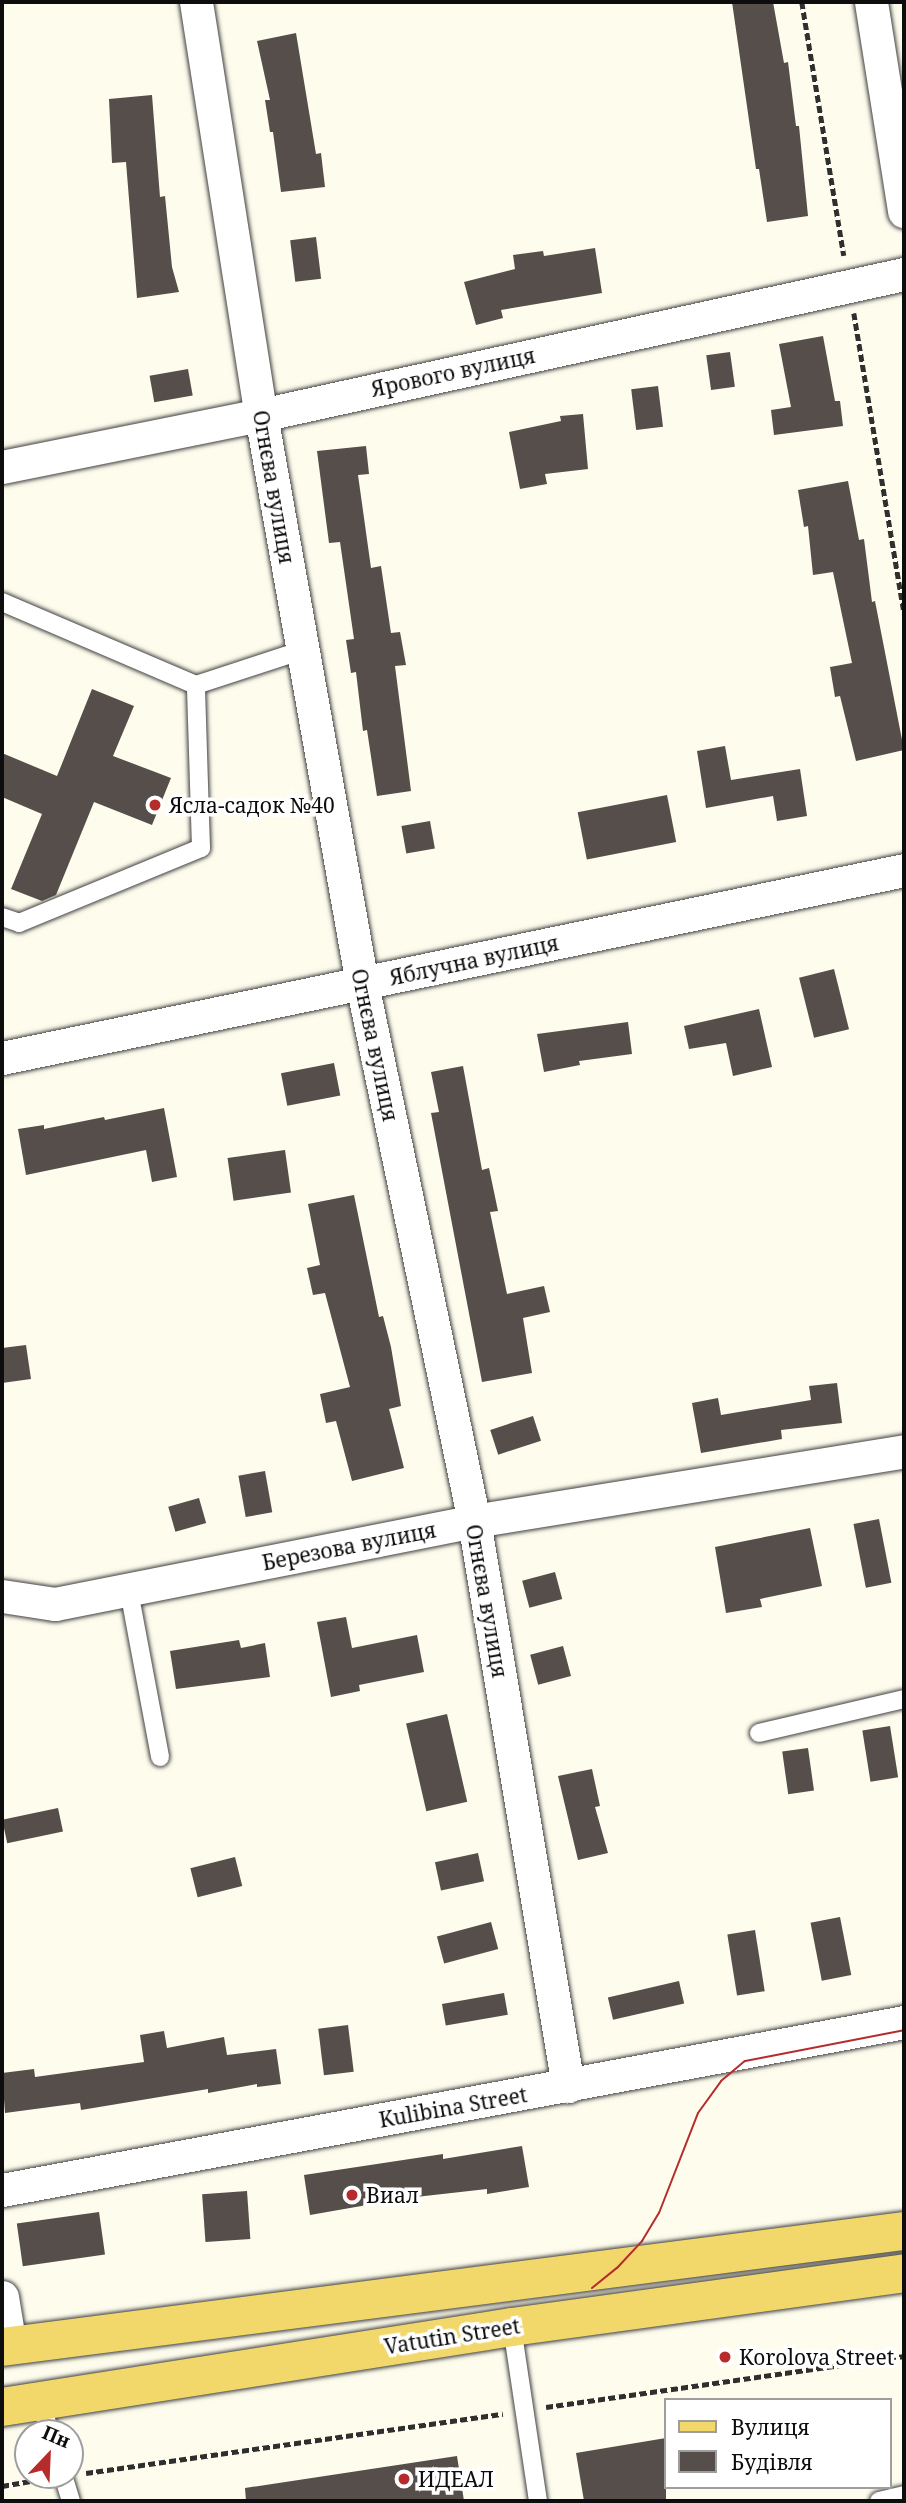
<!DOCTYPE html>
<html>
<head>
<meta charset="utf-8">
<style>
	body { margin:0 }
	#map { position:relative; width:906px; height:2503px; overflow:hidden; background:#fefced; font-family:"Noto Serif",serif }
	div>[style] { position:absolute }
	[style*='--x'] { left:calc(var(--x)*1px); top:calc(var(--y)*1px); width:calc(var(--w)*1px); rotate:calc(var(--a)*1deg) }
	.building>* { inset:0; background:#554e4a; transform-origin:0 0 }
	.path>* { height:4.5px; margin-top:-2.25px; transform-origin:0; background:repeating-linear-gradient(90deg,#2f2f2f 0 7px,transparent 0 10.5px) }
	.roads { filter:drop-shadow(0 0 2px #404040) drop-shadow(0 0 2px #404040) }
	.service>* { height:18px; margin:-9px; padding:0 9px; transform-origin:9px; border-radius:9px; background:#fff }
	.minor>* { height:33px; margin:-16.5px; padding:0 16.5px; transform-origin:16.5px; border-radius:16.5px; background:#fff }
	.primary>* { height:38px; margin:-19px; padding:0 19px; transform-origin:19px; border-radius:19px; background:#f2d76a }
	.tram>* { height:2px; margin:-1px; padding:0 1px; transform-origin:1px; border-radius:1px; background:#b62c2c }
	.dots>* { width:19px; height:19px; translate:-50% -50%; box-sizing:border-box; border:4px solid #fff; border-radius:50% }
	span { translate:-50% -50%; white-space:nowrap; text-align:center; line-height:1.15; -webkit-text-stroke:7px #fff; paint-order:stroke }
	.street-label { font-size:21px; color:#0d0d0d }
	.poi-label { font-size:21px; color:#0d0d0d }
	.left { translate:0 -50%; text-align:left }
	.frame { position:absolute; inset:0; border:4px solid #0d0d0d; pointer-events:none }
	.legend { position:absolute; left:664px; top:2398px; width:228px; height:91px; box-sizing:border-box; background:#fff; border:2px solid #9e9e9e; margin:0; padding:9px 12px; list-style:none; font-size:21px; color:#0d0d0d }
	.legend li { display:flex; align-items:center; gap:14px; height:35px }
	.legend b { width:35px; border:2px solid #9e9e9e }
	.north { position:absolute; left:14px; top:2419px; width:70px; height:70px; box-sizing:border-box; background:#fff; border:2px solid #9e9e9e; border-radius:50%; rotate:23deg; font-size:19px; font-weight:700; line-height:28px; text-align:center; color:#0d0d0d }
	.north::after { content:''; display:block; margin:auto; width:24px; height:32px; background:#b62c2c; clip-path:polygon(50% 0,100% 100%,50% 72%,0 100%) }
</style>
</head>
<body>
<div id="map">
	<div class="building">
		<i style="clip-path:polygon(732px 2px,773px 2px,784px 63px,788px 62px,796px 126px,799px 126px,808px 216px,767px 222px,759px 169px,756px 169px)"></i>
		<i style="clip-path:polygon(296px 33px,316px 154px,321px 153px,325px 187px,281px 192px,273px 132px,270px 132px,265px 100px,270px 100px,257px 41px)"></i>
		<i style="clip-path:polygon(152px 95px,160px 197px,165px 196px,172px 267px,179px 292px,137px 298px,126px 162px,112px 163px,109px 99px)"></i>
		<i style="left:316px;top:237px;width:42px;height:26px;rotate:83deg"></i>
		<i style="clip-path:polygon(595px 248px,602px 293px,501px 310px,503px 318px,476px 325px,464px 282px,515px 269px,513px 255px,543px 251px,544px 256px)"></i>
		<i style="clip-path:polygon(823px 336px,835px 401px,840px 401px,843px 426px,774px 435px,771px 410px,791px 407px,779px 344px)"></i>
		<i style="left:730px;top:352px;width:35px;height:24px;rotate:82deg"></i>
		<i style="left:188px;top:369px;width:27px;height:39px;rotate:80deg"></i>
		<i style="left:658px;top:386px;width:41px;height:27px;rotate:83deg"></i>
		<i style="clip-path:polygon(583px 414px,588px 469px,545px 474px,547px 484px,520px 489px,509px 432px,561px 421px,560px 416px)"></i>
		<i style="clip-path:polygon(366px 446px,369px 474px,358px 475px,371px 568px,381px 566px,391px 633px,400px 632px,406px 665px,395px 666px,411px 791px,377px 796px,367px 730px,363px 731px,356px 672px,351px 673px,346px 640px,354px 639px,340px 542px,329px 543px,317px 451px)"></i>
		<i style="clip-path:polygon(848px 481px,859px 540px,864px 539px,872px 602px,875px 601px,904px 750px,856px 761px,840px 696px,835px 697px,830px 667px,852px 663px,833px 572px,813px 575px,808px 526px,804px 527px,798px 490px)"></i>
		<i style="clip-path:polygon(92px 689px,134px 706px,113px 756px,171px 778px,152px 825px,94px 802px,56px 895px,42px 901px,11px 889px,42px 814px,2px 797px,2px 753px,57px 776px)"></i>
		<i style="clip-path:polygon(725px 746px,731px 780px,800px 769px,807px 816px,777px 821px,773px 796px,706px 808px,697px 751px)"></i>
		<i style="left:667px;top:795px;width:48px;height:91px;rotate:79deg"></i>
		<i style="left:430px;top:821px;width:28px;height:29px;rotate:80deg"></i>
		<i style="left:834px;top:969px;width:62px;height:36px;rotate:76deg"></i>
		<i style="clip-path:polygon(759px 1009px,772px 1067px,733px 1076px,726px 1043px,689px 1049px,684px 1026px)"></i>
		<i style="clip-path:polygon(628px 1022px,632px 1054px,579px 1061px,580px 1065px,544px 1072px,537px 1034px)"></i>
		<i style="left:334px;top:1063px;width:33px;height:54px;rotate:79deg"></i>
		<i style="clip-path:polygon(463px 1066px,482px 1170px,489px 1168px,498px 1211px,490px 1212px,507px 1294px,544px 1286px,550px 1312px,523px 1318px,532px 1373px,482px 1382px,431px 1113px,439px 1112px,431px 1072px)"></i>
		<i style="clip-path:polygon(164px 1108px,177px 1177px,152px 1182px,146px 1150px,26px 1175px,18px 1129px,44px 1125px,44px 1129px,104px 1117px,105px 1120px)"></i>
		<i style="left:285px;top:1150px;width:43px;height:58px;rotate:82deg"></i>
		<i style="clip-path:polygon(354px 1195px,379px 1317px,383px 1316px,391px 1347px,401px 1406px,389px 1409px,404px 1468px,352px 1481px,336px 1421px,326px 1423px,320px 1394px,350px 1387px,325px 1293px,313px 1295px,307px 1268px,320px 1265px,308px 1204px)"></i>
		<i style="clip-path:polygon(26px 1345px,31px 1379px,2px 1383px,2px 1348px)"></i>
		<i style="clip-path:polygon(837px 1383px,842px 1423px,781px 1430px,782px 1439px,701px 1453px,692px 1403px,718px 1398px,721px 1415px,811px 1400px,809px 1386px)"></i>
		<i style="left:533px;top:1416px;width:26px;height:45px;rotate:72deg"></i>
		<i style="left:265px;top:1471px;width:42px;height:27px;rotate:80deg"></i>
		<i style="left:199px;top:1498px;width:26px;height:32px;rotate:74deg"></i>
		<i style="left:879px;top:1519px;width:65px;height:26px;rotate:79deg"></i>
		<i style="clip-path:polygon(810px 1528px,822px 1586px,760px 1599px,762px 1607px,726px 1613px,715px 1547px)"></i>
		<i style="left:555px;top:1572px;width:28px;height:34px;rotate:75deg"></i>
		<i style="clip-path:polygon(346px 1617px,352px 1648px,417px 1635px,424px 1672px,359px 1685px,360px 1691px,331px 1697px,317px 1622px)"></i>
		<i style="clip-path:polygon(239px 1640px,241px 1648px,265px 1643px,270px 1677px,176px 1689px,170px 1651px)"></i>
		<i style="left:563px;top:1646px;width:31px;height:34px;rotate:75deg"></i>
		<i style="left:447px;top:1714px;width:90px;height:42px;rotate:77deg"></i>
		<i style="left:890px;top:1726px;width:52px;height:28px;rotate:81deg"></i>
		<i style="left:808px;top:1748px;width:43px;height:26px;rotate:82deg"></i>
		<i style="clip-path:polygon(592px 1769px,600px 1806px,595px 1807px,608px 1853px,578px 1860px,558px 1776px)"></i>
		<i style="left:58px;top:1808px;width:24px;height:57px;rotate:78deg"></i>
		<i style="left:478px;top:1853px;width:29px;height:44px;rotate:78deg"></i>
		<i style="left:235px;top:1857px;width:30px;height:46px;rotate:76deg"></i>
		<i style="left:840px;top:1917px;width:59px;height:30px;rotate:79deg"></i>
		<i style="left:491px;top:1922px;width:28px;height:56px;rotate:75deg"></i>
		<i style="left:755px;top:1930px;width:62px;height:28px;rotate:81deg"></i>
		<i style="left:679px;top:1981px;width:23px;height:73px;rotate:77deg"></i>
		<i style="left:504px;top:1993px;width:22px;height:63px;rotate:80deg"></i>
		<i style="left:348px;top:2025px;width:47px;height:30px;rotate:83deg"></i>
		<i style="clip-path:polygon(164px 2031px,167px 2048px,224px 2037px,227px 2055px,276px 2049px,281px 2084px,257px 2087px,257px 2084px,208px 2093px,208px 2089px,81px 2110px,80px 2103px,5px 2113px,2px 2073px,34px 2069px,35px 2077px,144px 2062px,140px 2035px)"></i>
		<i style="clip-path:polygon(522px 2146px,529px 2187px,487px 2194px,487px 2189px,407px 2198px,310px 2215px,304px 2175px,443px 2154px,443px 2159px)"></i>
		<i style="left:247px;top:2191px;width:48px;height:45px;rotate:86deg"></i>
		<i style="left:99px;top:2212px;width:43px;height:83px;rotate:82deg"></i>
		<i style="clip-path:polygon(666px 2438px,666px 2501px,584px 2501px,576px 2453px)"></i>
		<i style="clip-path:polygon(457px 2456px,464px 2501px,246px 2501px,245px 2488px)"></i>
	</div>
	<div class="path">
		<i style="--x:802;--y:2;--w:257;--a:80.6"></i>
		<i style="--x:854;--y:313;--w:303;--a:80.5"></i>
		<i style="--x:546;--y:2407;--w:362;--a:-8.1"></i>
		<i style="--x:86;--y:2473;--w:421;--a:-8.1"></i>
		<i style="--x:2;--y:2486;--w:41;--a:-9.9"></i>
	</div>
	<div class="roads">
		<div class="service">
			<i style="--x:2;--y:602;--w:211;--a:23.2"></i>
			<i style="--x:196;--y:685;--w:113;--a:-18.1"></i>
			<i style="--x:2;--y:917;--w:18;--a:19"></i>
			<i style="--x:19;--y:923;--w:197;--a:-22.4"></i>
			<i style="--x:201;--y:848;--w:163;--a:-91.8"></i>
			<i style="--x:129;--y:1591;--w:169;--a:79.4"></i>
			<i style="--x:759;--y:1733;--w:149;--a:-13.2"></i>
			<i style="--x:512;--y:2327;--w:176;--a:81.5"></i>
			<i style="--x:41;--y:2402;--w:32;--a:74"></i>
			<i style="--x:63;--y:2475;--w:27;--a:73"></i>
			<i style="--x:879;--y:2501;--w:26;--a:-13"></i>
		</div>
		<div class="minor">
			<i style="--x:196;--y:2;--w:418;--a:81.1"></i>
			<i style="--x:261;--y:415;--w:578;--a:79.93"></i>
			<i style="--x:362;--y:984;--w:549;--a:78.22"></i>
			<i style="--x:474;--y:1521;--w:573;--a:80.55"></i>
			<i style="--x:871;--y:2;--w:212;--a:81"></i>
			<i style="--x:2;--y:467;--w:264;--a:-11.4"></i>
			<i style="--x:261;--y:415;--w:658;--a:-12.37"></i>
			<i style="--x:2;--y:1058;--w:921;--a:-11.77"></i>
			<i style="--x:2;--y:1596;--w:54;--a:8.6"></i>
			<i style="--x:55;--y:1604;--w:427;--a:-11.2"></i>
			<i style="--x:474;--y:1521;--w:436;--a:-9.2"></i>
			<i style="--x:2;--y:2190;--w:918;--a:-10.55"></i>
			<i style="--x:2;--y:2297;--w:50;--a:80.7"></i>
		</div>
		<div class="primary">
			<i style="--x:2;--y:2347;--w:909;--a:-7.33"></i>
			<i style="--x:2;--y:2407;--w:516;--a:-8.91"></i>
			<i style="--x:512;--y:2327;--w:396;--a:-7.8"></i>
		</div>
	</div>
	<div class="tram">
		<i style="--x:592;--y:2288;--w:32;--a:-39"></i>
		<i style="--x:617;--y:2268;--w:37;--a:-47"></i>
		<i style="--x:642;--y:2241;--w:33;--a:-59"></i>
		<i style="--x:659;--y:2213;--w:107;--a:-68.7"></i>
		<i style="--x:698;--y:2113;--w:39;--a:-54"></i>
		<i style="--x:721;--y:2081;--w:31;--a:-40"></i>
		<i style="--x:745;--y:2061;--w:162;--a:-11"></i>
	</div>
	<div class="dots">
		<i style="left:155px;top:805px;background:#b62c2c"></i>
		<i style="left:352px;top:2195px;background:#b62c2c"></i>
		<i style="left:725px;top:2357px;background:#b62c2c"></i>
		<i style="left:404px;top:2479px;background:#b62c2c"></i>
	</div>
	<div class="street-label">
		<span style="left:453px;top:372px;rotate:-12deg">Ярового вулиця</span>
		<span style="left:274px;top:487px;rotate:80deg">Огнєва вулиця</span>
		<span style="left:474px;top:960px;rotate:-12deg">Яблучна вулиця</span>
		<span style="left:375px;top:1045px;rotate:78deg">Огнєва вулиця</span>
		<span style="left:349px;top:1546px;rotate:-11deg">Березова вулиця</span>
		<span style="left:487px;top:1601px;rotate:80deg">Огнєва вулиця</span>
		<span style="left:453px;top:2107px;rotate:-10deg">Kulibina Street</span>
		<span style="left:452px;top:2336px;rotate:-9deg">Vatutin Street</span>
	</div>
	<div class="poi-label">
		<span class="left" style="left:169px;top:805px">Ясла-садок №40</span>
		<span class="left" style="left:366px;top:2195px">Виал</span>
		<span class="left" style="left:739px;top:2357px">Korolova Street</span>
		<span class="left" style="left:418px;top:2479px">ИДЕАЛ</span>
	</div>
	<div class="frame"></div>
	<ul class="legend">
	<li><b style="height:9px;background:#f2d76a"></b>Вулиця</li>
	<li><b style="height:19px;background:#554e4a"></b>Будівля</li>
	</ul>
	<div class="north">Пн</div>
</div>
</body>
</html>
